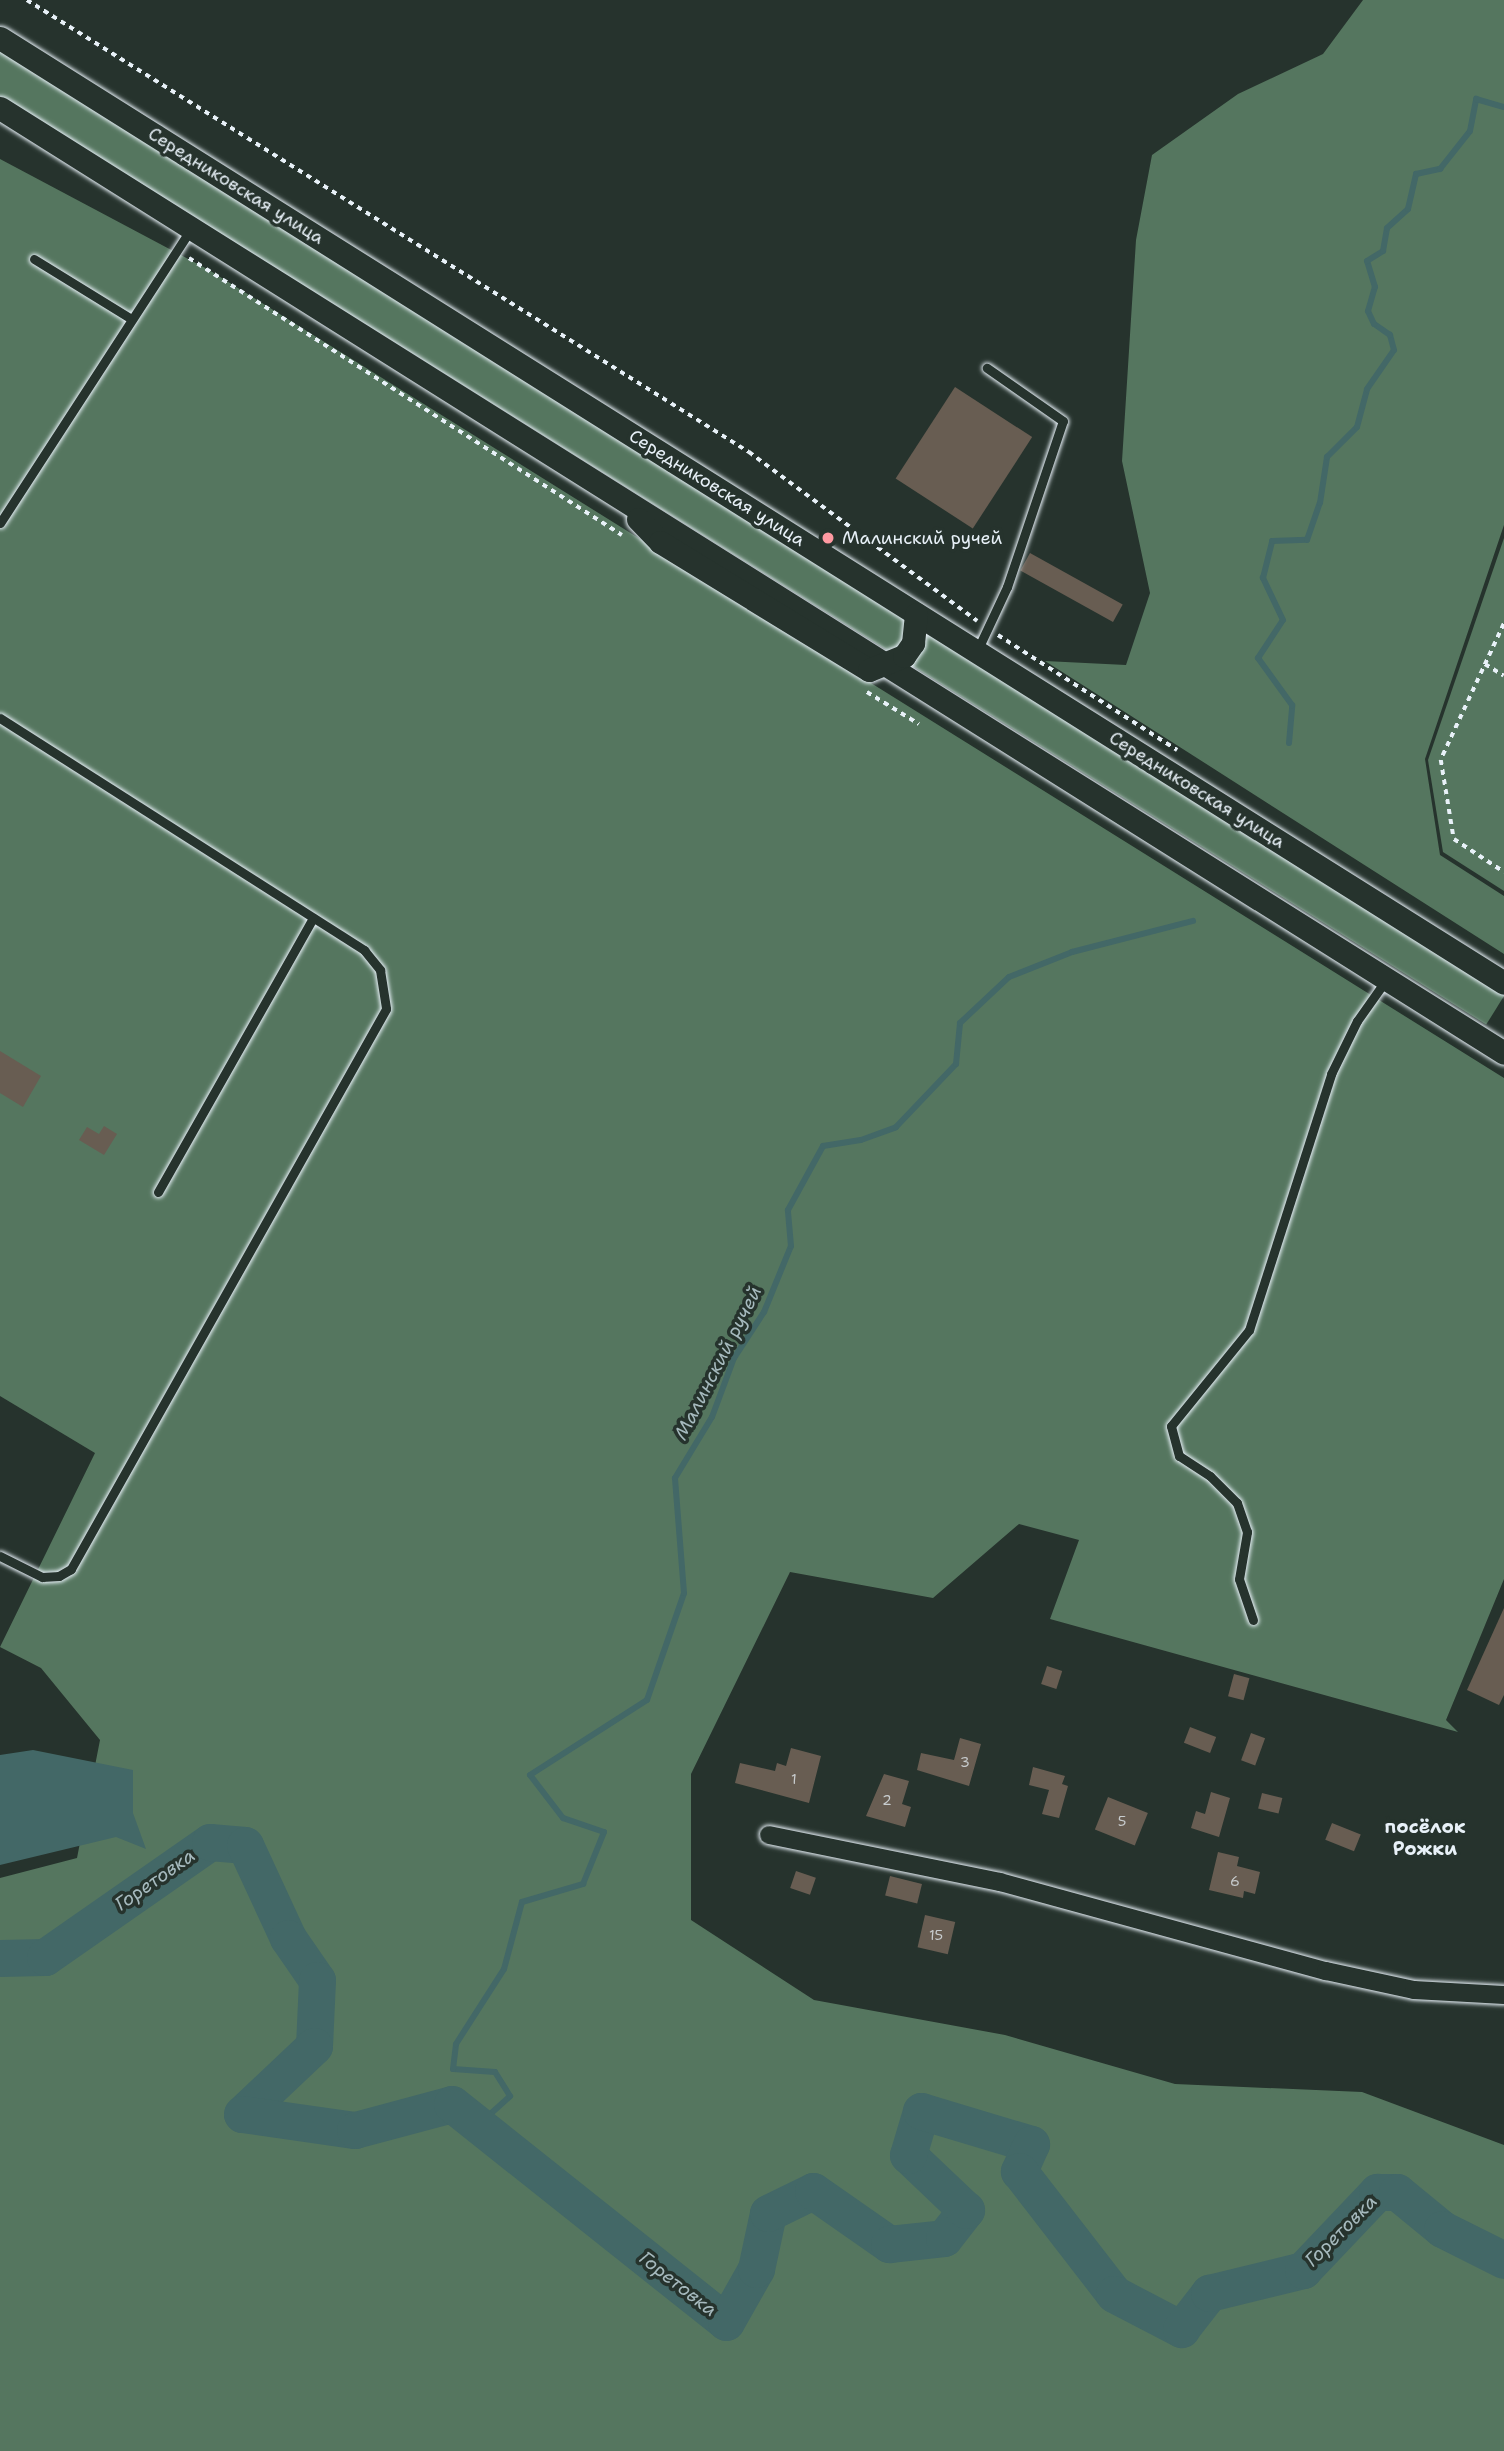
<!DOCTYPE html>
<html>
<head>
<meta charset="utf-8">
<style>
	body { margin:0 }
	#map { position:relative; width:1504px; height:2451px; overflow:hidden; background:#26332d; font-family:"Shantell Sans",sans-serif }
	div>[style] { position:absolute }
	[style*='--x'] { left:calc(var(--x)*1px); top:calc(var(--y)*1px); width:calc(var(--w)*1px); rotate:calc(var(--a)*1deg) }
	.green>* { inset:0; background:#55765f; transform-origin:0 0 }
	.water>* { inset:0; background:#436867 }
	.stream>* { height:6px; margin:-3px; padding:0 3px; transform-origin:3px; border-radius:3px; background:#436867 }
	.river>* { height:37px; margin:-18.5px; padding:0 18.5px; transform-origin:18.5px; border-radius:18.5px; background:#436867 }
	.building>* { inset:0; background:#685d52; transform-origin:0 0 }
	.path>* { height:3.5px; margin-top:-1.75px; transform-origin:0; background:repeating-linear-gradient(90deg,#e8f1f8 0 5px,transparent 0 10px) }
	.roads { filter:drop-shadow(0 0 2px #e8f1f8) drop-shadow(0 0 2px #e8f1f8) }
	.service>* { height:9px; margin:-4.5px; padding:0 4.5px; transform-origin:4.5px; border-radius:4.5px; background:#26332d }
	.minor>* { height:18px; margin:-9px; padding:0 9px; transform-origin:9px; border-radius:9px; background:#26332d }
	.tertiary>* { height:23px; margin:-11.5px; padding:0 11.5px; transform-origin:11.5px; border-radius:11.5px; background:#26332d }
	.dots>* { width:19px; height:19px; translate:-50% -50%; box-sizing:border-box; border:4px solid #26332d; border-radius:50% }
	span { translate:-50% -50%; white-space:nowrap; text-align:center; line-height:1.15; -webkit-text-stroke:7px #26332d; paint-order:stroke }
	.number-label { font-size:14px; color:#c8ccce }
	.number-label span { -webkit-text-stroke-width:0 }
	.street-label { font-size:18px; color:#e8f1f8 }
	.poi-label { font-size:18px; color:#e8f1f8 }
	.left { translate:0 -50%; text-align:left }
	.water-label { font-size:19px; color:#a6babe; font-style:italic }
	.neighbourhood-label { font-size:19px; color:#e8f1f8; font-weight:700 }
</style>
</head>
<body>
<div id="map">
	<div class="green">
		<i style="clip-path:polygon(1363px 0,1504px 0,1504px 525px,1425px 759px,1440px 855px,1504px 896px,1504px 954px,1045px 661px,1126px 665px,1150px 593px,1122px 461px,1136px 240px,1152px 155px,1238px 94px,1323px 54px)"></i>
		<i style="left:0;top:44px;width:1780px;height:44px;rotate:32deg"></i>
		<i style="clip-path:polygon(0 159px,209px 270px,1504px 1078px,1504px 1579px,1446px 1720px,1458px 1732px,1050px 1619px,1079px 1540px,1019px 1524px,933px 1598px,790px 1572px,691px 1774px,691px 1920px,814px 2000px,1005px 2035px,1175px 2084px,1362px 2092px,1504px 2145px,1504px 2451px,0 2451px,0 1878px,77px 1858px,100px 1740px,41px 1668px,0 1647px,95px 1453px,0 1396px)"></i>
		<i style="clip-path:polygon(1504px 538px,1504px 891px,1443px 852px,1428px 760px)"></i>
	</div>
	<div class="water">
		<i style="clip-path:polygon(33px 1750px,133px 1770px,133px 1813px,146px 1849px,116px 1837px,0 1865px,0 1755px)"></i>
	</div>
	<div class="stream">
		<i style="--x:1289;--y:743;--w:38;--a:-85"></i>
		<i style="--x:1292;--y:705;--w:58;--a:-125.9"></i>
		<i style="--x:1258;--y:658;--w:45;--a:-56.7"></i>
		<i style="--x:1283;--y:620;--w:47;--a:-115.5"></i>
		<i style="--x:1263;--y:578;--w:38;--a:-76"></i>
		<i style="--x:1272;--y:541;--w:35;--a:-2"></i>
		<i style="--x:1307;--y:540;--w:39;--a:-71"></i>
		<i style="--x:1320;--y:503;--w:47;--a:-81.3"></i>
		<i style="--x:1327;--y:457;--w:42;--a:-45"></i>
		<i style="--x:1357;--y:427;--w:39;--a:-75"></i>
		<i style="--x:1367;--y:389;--w:47;--a:-55.3"></i>
		<i style="--x:1394;--y:350;--w:16;--a:-105"></i>
		<i style="--x:1390;--y:335;--w:19;--a:-145"></i>
		<i style="--x:1374;--y:324;--w:14;--a:-115"></i>
		<i style="--x:1368;--y:311;--w:25;--a:-74"></i>
		<i style="--x:1375;--y:287;--w:27;--a:-107"></i>
		<i style="--x:1367;--y:261;--w:19;--a:-32"></i>
		<i style="--x:1383;--y:251;--w:23;--a:-80"></i>
		<i style="--x:1387;--y:228;--w:28;--a:-42"></i>
		<i style="--x:1408;--y:209;--w:36;--a:-77"></i>
		<i style="--x:1416;--y:174;--w:25;--a:-12"></i>
		<i style="--x:1440;--y:169;--w:48;--a:-51.7"></i>
		<i style="--x:1470;--y:131;--w:33;--a:-79"></i>
		<i style="--x:1476;--y:99;--w:29;--a:16"></i>
		<i style="--x:482;--y:2128;--w:12;--a:-66"></i>
		<i style="--x:487;--y:2117;--w:31;--a:-42"></i>
		<i style="--x:510;--y:2096;--w:28;--a:-122"></i>
		<i style="--x:495;--y:2072;--w:42;--a:-175.9"></i>
		<i style="--x:453;--y:2069;--w:25;--a:-83"></i>
		<i style="--x:456;--y:2044;--w:89;--a:-57.4"></i>
		<i style="--x:504;--y:1969;--w:69;--a:-75"></i>
		<i style="--x:522;--y:1902;--w:64;--a:-16.4"></i>
		<i style="--x:583;--y:1884;--w:56;--a:-68"></i>
		<i style="--x:604;--y:1832;--w:43;--a:-161.1"></i>
		<i style="--x:563;--y:1818;--w:54;--a:-127.5"></i>
		<i style="--x:530;--y:1775;--w:139;--a:-32.7"></i>
		<i style="--x:647;--y:1700;--w:113;--a:-70.9"></i>
		<i style="--x:684;--y:1593;--w:115;--a:-94.5"></i>
		<i style="--x:675;--y:1478;--w:71;--a:-58.8"></i>
		<i style="--x:712;--y:1417;--w:63;--a:-69.6"></i>
		<i style="--x:734;--y:1358;--w:55;--a:-56.9"></i>
		<i style="--x:764;--y:1312;--w:71;--a:-67.8"></i>
		<i style="--x:791;--y:1246;--w:36;--a:-95"></i>
		<i style="--x:788;--y:1210;--w:73;--a:-61.3"></i>
		<i style="--x:823;--y:1146;--w:38;--a:-9"></i>
		<i style="--x:861;--y:1140;--w:37;--a:-20"></i>
		<i style="--x:896;--y:1127;--w:87;--a:-46.4"></i>
		<i style="--x:956;--y:1064;--w:41;--a:-84.4"></i>
		<i style="--x:960;--y:1023;--w:67;--a:-43.2"></i>
		<i style="--x:1009;--y:977;--w:68;--a:-21.6"></i>
		<i style="--x:1072;--y:952;--w:125;--a:-14.4"></i>
	</div>
	<div class="river">
		<i style="--x:0;--y:1958;--w:45;--a:-1.3"></i>
		<i style="--x:45;--y:1957;--w:201;--a:-34.9"></i>
		<i style="--x:210;--y:1842;--w:35;--a:5"></i>
		<i style="--x:245;--y:1845;--w:102;--a:65.2"></i>
		<i style="--x:288;--y:1938;--w:51;--a:55.4"></i>
		<i style="--x:317;--y:1980;--w:66;--a:92.6"></i>
		<i style="--x:314;--y:2046;--w:99;--a:136.6"></i>
		<i style="--x:242;--y:2114;--w:114;--a:8.1"></i>
		<i style="--x:355;--y:2130;--w:100;--a:-15"></i>
		<i style="--x:452;--y:2104;--w:350;--a:38.5"></i>
		<i style="--x:726;--y:2322;--w:61;--a:-60.5"></i>
		<i style="--x:756;--y:2269;--w:57;--a:-77.9"></i>
		<i style="--x:768;--y:2213;--w:50;--a:-26.1"></i>
		<i style="--x:813;--y:2191;--w:93;--a:34.9"></i>
		<i style="--x:889;--y:2244;--w:55;--a:-6.2"></i>
		<i style="--x:944;--y:2238;--w:36;--a:-52"></i>
		<i style="--x:966;--y:2210;--w:80;--a:-136.5"></i>
		<i style="--x:908;--y:2155;--w:46;--a:-73.5"></i>
		<i style="--x:921;--y:2111;--w:115;--a:16.7"></i>
		<i style="--x:1031;--y:2144;--w:30;--a:114"></i>
		<i style="--x:1019;--y:2171;--w:155;--a:52.3"></i>
		<i style="--x:1114;--y:2294;--w:76;--a:27.6"></i>
		<i style="--x:1181;--y:2329;--w:46;--a:-52.1"></i>
		<i style="--x:1209;--y:2293;--w:97;--a:-13.7"></i>
		<i style="--x:1303;--y:2270;--w:108;--a:-46.5"></i>
		<i style="--x:1377;--y:2192;--w:20;--a:0"></i>
		<i style="--x:1397;--y:2192;--w:58;--a:39.4"></i>
		<i style="--x:1442;--y:2229;--w:69;--a:26.6"></i>
	</div>
	<div class="building">
		<i style="left:955px;top:387px;width:92px;height:109px;rotate:33deg"></i>
		<i style="left:1030px;top:553px;width:106px;height:20px;rotate:29deg"></i>
		<i style="clip-path:polygon(0 1051px,41px 1076px,23px 1107px,0 1093px)"></i>
		<i style="clip-path:polygon(104px 1126px,117px 1134px,104px 1155px,79px 1140px,87px 1127px,99px 1134px)"></i>
		<i style="clip-path:polygon(1504px 1608px,1504px 1695px,1499px 1705px,1467px 1690px)"></i>
		<i style="left:1047px;top:1666px;width:16px;height:19px;rotate:18deg"></i>
		<i style="left:1234px;top:1674px;width:16px;height:23px;rotate:15deg"></i>
		<i style="left:1190px;top:1727px;width:28px;height:17px;rotate:21deg"></i>
		<i style="left:1251px;top:1733px;width:15px;height:29px;rotate:20deg"></i>
		<i style="clip-path:polygon(960px 1738px,981px 1744px,969px 1786px,917px 1770px,921px 1753px,954px 1760px)"></i>
		<i style="clip-path:polygon(791px 1748px,821px 1756px,809px 1803px,735px 1783px,740px 1763px,775px 1771px,777px 1763px,786px 1766px)"></i>
		<i style="clip-path:polygon(1033px 1767px,1065px 1776px,1062px 1784px,1068px 1786px,1059px 1818px,1042px 1814px,1049px 1790px,1029px 1785px)"></i>
		<i style="clip-path:polygon(884px 1774px,909px 1781px,902px 1804px,911px 1807px,905px 1827px,866px 1816px)"></i>
		<i style="clip-path:polygon(1211px 1792px,1230px 1798px,1219px 1837px,1191px 1828px,1196px 1811px,1205px 1814px)"></i>
		<i style="left:1262px;top:1793px;width:21px;height:16px;rotate:14deg"></i>
		<i style="left:1108px;top:1797px;width:43px;height:35px;rotate:22deg"></i>
		<i style="left:1332px;top:1823px;width:31px;height:18px;rotate:22deg"></i>
		<i style="clip-path:polygon(1218px 1852px,1239px 1857px,1237px 1866px,1260px 1872px,1255px 1894px,1244px 1891px,1243px 1898px,1209px 1890px)"></i>
		<i style="left:796px;top:1871px;width:21px;height:18px;rotate:19deg"></i>
		<i style="left:890px;top:1876px;width:33px;height:20px;rotate:14deg"></i>
		<i style="left:925px;top:1915px;width:31px;height:33px;rotate:13deg"></i>
	</div>
	<div class="path">
		<i style="--x:27;--y:0;--w:852;--a:32.05"></i>
		<i style="--x:749;--y:452;--w:284;--a:36.5"></i>
		<i style="--x:189;--y:258;--w:514;--a:32.61"></i>
		<i style="--x:1504;--y:624;--w:150;--a:114.9"></i>
		<i style="--x:1441;--y:760;--w:80;--a:80.7"></i>
		<i style="--x:1454;--y:839;--w:60;--a:33.4"></i>
		<i style="--x:998;--y:635;--w:213;--a:32.7"></i>
		<i style="--x:1485;--y:664;--w:22;--a:32"></i>
		<i style="--x:867;--y:692;--w:61;--a:31.6"></i>
	</div>
	<div class="roads">
		<div class="service">
			<i style="--x:34;--y:259;--w:113;--a:31.6"></i>
			<i style="--x:0;--y:523;--w:349;--a:-57"></i>
			<i style="--x:977;--y:651;--w:71;--a:-64.9"></i>
			<i style="--x:1007;--y:587;--w:175;--a:-71.4"></i>
			<i style="--x:1063;--y:421;--w:93;--a:-145.1"></i>
			<i style="--x:0;--y:718;--w:432;--a:32.5"></i>
			<i style="--x:364;--y:950;--w:26;--a:51"></i>
			<i style="--x:380;--y:970;--w:39;--a:81"></i>
			<i style="--x:386;--y:1009;--w:643;--a:119.36"></i>
			<i style="--x:71;--y:1569;--w:14;--a:150"></i>
			<i style="--x:59;--y:1576;--w:17;--a:177"></i>
			<i style="--x:42;--y:1577;--w:47;--a:-153.4"></i>
			<i style="--x:158;--y:1192;--w:315;--a:-60.5"></i>
			<i style="--x:1253;--y:1620;--w:43;--a:-108.9"></i>
			<i style="--x:1239;--y:1579;--w:48;--a:-80.3"></i>
			<i style="--x:1247;--y:1532;--w:31;--a:-109"></i>
			<i style="--x:1237;--y:1503;--w:38;--a:-135"></i>
			<i style="--x:1210;--y:1476;--w:37;--a:-147"></i>
			<i style="--x:1179;--y:1456;--w:31;--a:-105"></i>
			<i style="--x:1171;--y:1426;--w:124;--a:-50.9"></i>
			<i style="--x:1249;--y:1330;--w:269;--a:-72.2"></i>
			<i style="--x:1331;--y:1074;--w:59;--a:-63.9"></i>
			<i style="--x:1357;--y:1021;--w:50;--a:-54.7"></i>
		</div>
		<div class="minor">
			<i style="--x:769;--y:1835;--w:236;--a:11.5"></i>
			<i style="--x:1000;--y:1882;--w:338;--a:15.3"></i>
			<i style="--x:1326;--y:1971;--w:90;--a:12.2"></i>
			<i style="--x:1414;--y:1990;--w:90;--a:3.2"></i>
		</div>
		<div class="tertiary">
			<i style="--x:0;--y:38;--w:1776;--a:32.14"></i>
			<i style="--x:0;--y:108;--w:1776;--a:32.14"></i>
			<i style="--x:638;--y:519;--w:32;--a:46"></i>
			<i style="--x:660;--y:542;--w:245;--a:31.5"></i>
			<i style="--x:869;--y:670;--w:38;--a:-22"></i>
			<i style="--x:904;--y:656;--w:16;--a:-55"></i>
			<i style="--x:913;--y:643;--w:29;--a:-84"></i>
		</div>
	</div>
	<div class="dots">
		<i style="left:828px;top:538px;background:#ff9aa2"></i>
	</div>
	<div class="number-label">
		<span style="left:965px;top:1762px">3</span>
		<span style="left:794px;top:1779px">1</span>
		<span style="left:887px;top:1800px">2</span>
		<span style="left:1122px;top:1821px">5</span>
		<span style="left:1235px;top:1881px">6</span>
		<span style="left:936px;top:1935px">15</span>
	</div>
	<div class="street-label">
		<span style="left:236px;top:186px;rotate:32deg">Середниковская улица</span>
		<span style="left:717px;top:488px;rotate:32deg">Середниковская улица</span>
		<span style="left:1197px;top:790px;rotate:32deg">Середниковская улица</span>
	</div>
	<div class="poi-label">
		<span class="left" style="left:842px;top:538px">Малинский ручей</span>
	</div>
	<div class="water-label">
		<span style="left:718px;top:1363px;rotate:-63deg">Малинский ручей</span>
		<span style="left:155px;top:1880px;rotate:-35deg">Горетовка</span>
		<span style="left:1341px;top:2231px;rotate:-45deg">Горетовка</span>
		<span style="left:678px;top:2284px;rotate:38deg">Горетовка</span>
	</div>
	<div class="neighbourhood-label">
		<span style="left:1425px;top:1838px">посёлок<br>Рожки</span>
	</div>
</div>
</body>
</html>
